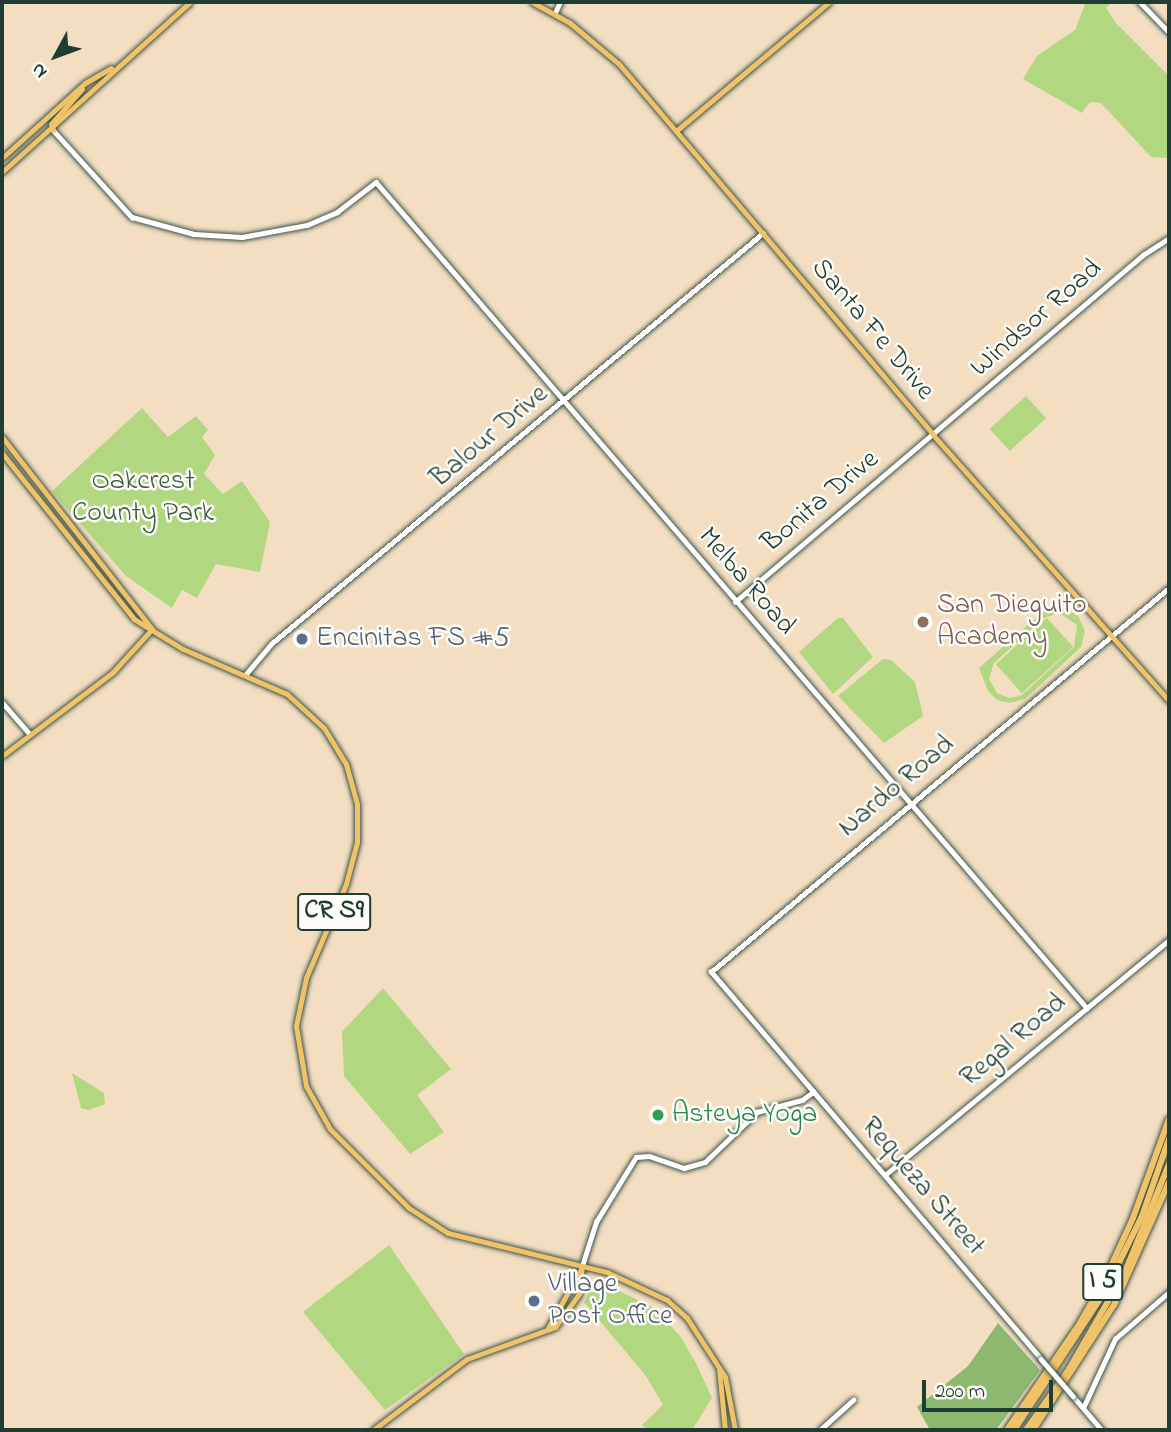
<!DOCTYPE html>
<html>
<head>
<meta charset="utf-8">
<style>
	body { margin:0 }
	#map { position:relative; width:1171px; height:1432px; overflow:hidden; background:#f3dec2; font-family:"Indie Flower",sans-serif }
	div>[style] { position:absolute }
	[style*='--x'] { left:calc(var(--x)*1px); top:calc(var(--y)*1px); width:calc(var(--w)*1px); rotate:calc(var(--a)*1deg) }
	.green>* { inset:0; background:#b1d881; transform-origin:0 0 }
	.forest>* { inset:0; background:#8cb86f }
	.roads { filter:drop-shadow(0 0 2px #3f5549) drop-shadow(0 0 2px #3f5549) }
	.minor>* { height:4.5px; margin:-2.25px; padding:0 2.25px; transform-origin:2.25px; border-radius:2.25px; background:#fff }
	.major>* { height:5px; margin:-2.5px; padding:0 2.5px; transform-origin:2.5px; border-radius:2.5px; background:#f0c369 }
	.highway>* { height:6px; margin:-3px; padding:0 3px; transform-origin:3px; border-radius:3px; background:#f0c369 }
	.bridges { filter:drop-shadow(0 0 2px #3f5549) drop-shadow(0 0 2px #3f5549) }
	.minor-bridge>* { height:4.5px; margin:-2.25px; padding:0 2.25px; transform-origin:2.25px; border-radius:2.25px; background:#fff }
	.dots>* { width:19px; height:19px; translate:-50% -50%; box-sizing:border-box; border:4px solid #fdfcf7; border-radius:50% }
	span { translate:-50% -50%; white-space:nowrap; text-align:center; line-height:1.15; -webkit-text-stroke:5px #fdfcf7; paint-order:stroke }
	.shield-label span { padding:2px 5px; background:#fdfcf7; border:2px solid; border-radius:5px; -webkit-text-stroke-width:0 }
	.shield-label { font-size:26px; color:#1f3d34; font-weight:700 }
	.street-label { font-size:28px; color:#1f3d34 }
	.park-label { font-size:28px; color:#3c5c43 }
	.education-label { font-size:28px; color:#785e54 }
	.left { translate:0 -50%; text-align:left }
	.service-label { font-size:28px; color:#4e5e75 }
	.leisure-label { font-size:28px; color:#27864d }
	.frame { position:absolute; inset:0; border:4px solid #1f3d34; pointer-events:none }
	.north { position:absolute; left:21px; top:21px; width:70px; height:70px; -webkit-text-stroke:5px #fdfcf7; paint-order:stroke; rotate:229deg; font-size:19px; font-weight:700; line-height:28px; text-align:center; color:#1f3d34 }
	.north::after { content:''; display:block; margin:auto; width:24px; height:32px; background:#1f3d34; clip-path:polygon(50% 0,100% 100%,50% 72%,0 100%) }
	.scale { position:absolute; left:922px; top:1380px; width:131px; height:32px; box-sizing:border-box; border:4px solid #1f3d34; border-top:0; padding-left:9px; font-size:21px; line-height:24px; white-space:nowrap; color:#1f3d34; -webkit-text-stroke:5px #fdfcf7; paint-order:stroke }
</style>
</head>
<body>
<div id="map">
	<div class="green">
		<i style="clip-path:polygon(1086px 2px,1112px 2px,1106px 8px,1116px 23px,1169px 76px,1169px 158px,1151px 157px,1101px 103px,1090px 102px,1082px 113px,1023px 79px,1037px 56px,1075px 30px)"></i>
		<i style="left:1026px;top:396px;width:30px;height:49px;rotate:48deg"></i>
		<i style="clip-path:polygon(142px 408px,168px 437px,196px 416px,208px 430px,202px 437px,215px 455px,204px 474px,223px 494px,242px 481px,270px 522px,260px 572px,216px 564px,197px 598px,182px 590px,172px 608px,126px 576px,52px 491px)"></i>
		<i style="clip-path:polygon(evenodd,1047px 608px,1064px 608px,1078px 616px,1085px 631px,1081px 647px,1025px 699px,1009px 703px,997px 700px,988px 691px,979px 668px,1047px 608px,1059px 613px,1077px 625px,1074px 647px,1022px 695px,1009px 698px,997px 693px,989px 679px,994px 663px,1044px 618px,1059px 613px)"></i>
		<i style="clip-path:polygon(838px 618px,843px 618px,873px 657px,833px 694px,799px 652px)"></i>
		<i style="left:1047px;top:618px;width:39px;height:69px;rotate:48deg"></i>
		<i style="clip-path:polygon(883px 659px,891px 660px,915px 682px,923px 716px,884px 743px,838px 696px)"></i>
		<i style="clip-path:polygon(383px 988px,451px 1069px,417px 1095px,444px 1132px,410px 1154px,344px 1076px,342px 1032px)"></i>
		<i style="clip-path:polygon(72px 1073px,104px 1093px,105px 1104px,88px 1110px,81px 1108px)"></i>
		<i style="clip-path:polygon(389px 1245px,464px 1354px,385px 1410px,303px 1312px)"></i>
		<i style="clip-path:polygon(609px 1286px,654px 1308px,680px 1336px,697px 1365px,712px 1398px,692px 1430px,648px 1430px,642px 1425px,663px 1405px,646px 1376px,584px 1302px,592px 1287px)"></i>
	</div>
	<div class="forest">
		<i style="clip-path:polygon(998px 1323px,1040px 1370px,996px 1430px,930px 1430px,917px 1407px,968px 1366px)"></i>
	</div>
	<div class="roads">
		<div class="minor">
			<i style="--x:1140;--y:2;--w:42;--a:46"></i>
			<i style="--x:555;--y:13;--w:12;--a:-66"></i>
			<i style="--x:53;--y:130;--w:118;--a:47.8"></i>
			<i style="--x:132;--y:217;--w:64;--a:15.3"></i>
			<i style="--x:194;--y:234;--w:48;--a:3.6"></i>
			<i style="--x:242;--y:237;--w:66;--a:-10.5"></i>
			<i style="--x:307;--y:225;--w:33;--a:-23"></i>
			<i style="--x:337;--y:212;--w:49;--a:-37.6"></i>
			<i style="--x:376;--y:182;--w:1090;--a:49.28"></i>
			<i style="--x:735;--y:602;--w:536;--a:-40.38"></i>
			<i style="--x:1143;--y:255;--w:31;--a:-33"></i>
			<i style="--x:246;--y:674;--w:39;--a:-50"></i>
			<i style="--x:271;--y:644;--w:641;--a:-39.87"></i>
			<i style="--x:2;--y:702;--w:41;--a:48.9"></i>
			<i style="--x:885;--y:1175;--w:369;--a:-39.6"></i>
			<i style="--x:582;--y:1266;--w:46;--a:-72.3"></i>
			<i style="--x:596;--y:1222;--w:76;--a:-58.4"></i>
			<i style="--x:636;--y:1157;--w:13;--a:-4"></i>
			<i style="--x:649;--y:1156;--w:37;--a:19"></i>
			<i style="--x:684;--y:1168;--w:22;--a:-16"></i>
			<i style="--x:705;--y:1162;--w:72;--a:-43.9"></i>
			<i style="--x:757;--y:1112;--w:47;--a:-14.9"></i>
			<i style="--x:802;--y:1100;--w:14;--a:-36"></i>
			<i style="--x:1041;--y:1359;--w:509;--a:-130.45"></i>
			<i style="--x:711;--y:972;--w:598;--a:-39.98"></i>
			<i style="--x:1073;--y:1396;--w:45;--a:49.5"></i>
			<i style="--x:1083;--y:1408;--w:76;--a:-65.1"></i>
			<i style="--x:1115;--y:1339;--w:72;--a:-41"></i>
			<i style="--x:820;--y:1430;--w:45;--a:-42.3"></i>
		</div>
		<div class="major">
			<i style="--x:532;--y:2;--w:43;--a:28.9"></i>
			<i style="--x:570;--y:23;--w:64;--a:39.9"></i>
			<i style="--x:619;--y:64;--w:487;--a:49.7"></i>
			<i style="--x:934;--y:436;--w:354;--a:48.4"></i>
			<i style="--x:53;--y:130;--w:6;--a:-108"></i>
			<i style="--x:51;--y:124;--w:47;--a:-48.5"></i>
			<i style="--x:676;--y:131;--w:200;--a:-40.1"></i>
			<i style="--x:2;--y:158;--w:112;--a:-42.1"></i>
			<i style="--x:85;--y:83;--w:30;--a:-30"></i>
			<i style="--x:2;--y:172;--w:253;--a:-42.1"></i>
			<i style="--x:2;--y:437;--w:244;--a:52"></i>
			<i style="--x:2;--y:453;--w:212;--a:51.5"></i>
			<i style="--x:134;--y:619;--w:57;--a:31.5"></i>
			<i style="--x:183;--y:649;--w:113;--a:23.4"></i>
			<i style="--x:287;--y:694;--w:50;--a:42.6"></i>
			<i style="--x:324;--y:728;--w:42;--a:58.6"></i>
			<i style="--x:346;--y:764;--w:41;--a:74.6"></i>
			<i style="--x:357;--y:804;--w:38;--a:90"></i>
			<i style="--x:357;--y:842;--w:43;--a:104.7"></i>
			<i style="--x:346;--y:884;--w:102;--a:113.1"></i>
			<i style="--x:306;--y:978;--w:49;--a:101.8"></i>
			<i style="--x:296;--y:1026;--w:61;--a:80.5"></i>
			<i style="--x:306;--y:1086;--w:49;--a:60.8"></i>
			<i style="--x:330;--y:1129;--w:112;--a:45"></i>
			<i style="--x:409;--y:1208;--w:46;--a:32.7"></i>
			<i style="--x:448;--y:1233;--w:164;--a:13.8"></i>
			<i style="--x:607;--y:1272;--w:66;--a:25"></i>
			<i style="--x:667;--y:1300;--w:27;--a:42"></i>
			<i style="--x:687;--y:1318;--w:70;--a:57.2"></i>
			<i style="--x:725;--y:1377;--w:54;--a:79.3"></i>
			<i style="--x:2;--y:756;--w:139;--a:-37.1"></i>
			<i style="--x:113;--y:672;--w:58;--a:-47.8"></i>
			<i style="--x:548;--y:1328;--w:68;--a:-60.8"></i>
			<i style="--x:719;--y:1368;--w:62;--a:84.5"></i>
			<i style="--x:373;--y:1430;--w:118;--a:-37.1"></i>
			<i style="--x:467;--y:1359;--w:94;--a:-20"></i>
			<i style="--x:555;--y:1327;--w:41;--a:-54"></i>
			<i style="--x:579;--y:1294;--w:28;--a:-84"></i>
		</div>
		<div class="highway">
			<i style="--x:1007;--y:1430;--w:130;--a:-55.7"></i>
			<i style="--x:1080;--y:1323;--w:53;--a:-60.5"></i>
			<i style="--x:1106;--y:1277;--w:65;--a:-65.4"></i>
			<i style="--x:1133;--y:1218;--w:105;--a:-70"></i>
			<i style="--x:1014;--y:1430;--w:164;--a:-56.7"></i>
			<i style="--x:1104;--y:1293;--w:86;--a:-63.7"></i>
			<i style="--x:1142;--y:1216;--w:82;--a:-70.7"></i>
			<i style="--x:1026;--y:1430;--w:75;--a:-54.8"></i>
			<i style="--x:1069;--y:1369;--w:112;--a:-60"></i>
			<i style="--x:1125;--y:1272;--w:117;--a:-67.8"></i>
			<i style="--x:1033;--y:1430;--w:149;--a:-57.1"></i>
			<i style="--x:1114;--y:1305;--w:135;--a:-65.9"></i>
		</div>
	</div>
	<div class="bridges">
		<div class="minor-bridge">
			<i style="--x:1041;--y:1359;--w:49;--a:49.1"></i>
		</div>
	</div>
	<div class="dots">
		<i style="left:923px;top:622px;background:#8d6e63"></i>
		<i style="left:302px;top:639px;background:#5c6f8a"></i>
		<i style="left:658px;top:1115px;background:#2e9e5b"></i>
		<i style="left:534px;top:1301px;background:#5c6f8a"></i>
	</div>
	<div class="shield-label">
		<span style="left:334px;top:912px">CR S9</span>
		<span style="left:1103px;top:1282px">I 5</span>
	</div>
	<div class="street-label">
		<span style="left:1037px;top:319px;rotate:-41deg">Windsor Road</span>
		<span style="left:872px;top:330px;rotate:50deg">Santa Fe Drive</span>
		<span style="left:490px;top:437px;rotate:-40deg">Balour Drive</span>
		<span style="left:821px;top:502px;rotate:-40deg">Bonita Drive</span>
		<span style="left:746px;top:582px;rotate:49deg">Melba Road</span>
		<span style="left:897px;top:787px;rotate:-40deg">Nardo Road</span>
		<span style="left:1014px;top:1041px;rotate:-40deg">Regal Road</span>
		<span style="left:922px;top:1187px;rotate:49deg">Requeza Street</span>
	</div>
	<div class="park-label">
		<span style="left:143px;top:498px">Oakcrest<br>County Park</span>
	</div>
	<div class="education-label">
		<span class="left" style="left:937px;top:622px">San Dieguito<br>Academy</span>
	</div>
	<div class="service-label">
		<span class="left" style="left:316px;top:639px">Encinitas FS #5</span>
		<span class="left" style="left:548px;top:1301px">Village<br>Post Office</span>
	</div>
	<div class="leisure-label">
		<span class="left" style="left:672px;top:1115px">Asteya Yoga</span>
	</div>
	<div class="frame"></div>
	<div class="north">N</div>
	<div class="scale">200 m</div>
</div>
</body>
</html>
